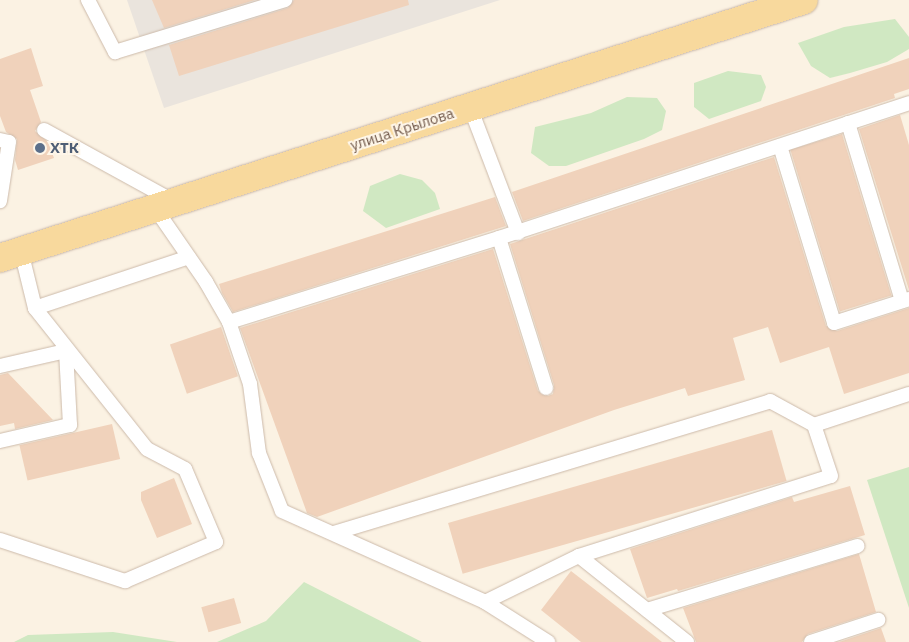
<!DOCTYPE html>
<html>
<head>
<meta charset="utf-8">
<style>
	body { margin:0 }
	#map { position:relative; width:909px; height:642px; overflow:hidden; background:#fbf2e3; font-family:"IBM Plex Sans",sans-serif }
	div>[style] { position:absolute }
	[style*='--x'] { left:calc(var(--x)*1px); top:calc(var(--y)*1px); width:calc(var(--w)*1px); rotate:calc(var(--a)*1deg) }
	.industrial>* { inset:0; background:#eae4dd }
	.green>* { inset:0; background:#d0e8c2 }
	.building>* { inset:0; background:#f0d2bb; transform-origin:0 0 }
	.roads { filter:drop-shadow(0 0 1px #ccbaaa) drop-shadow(0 0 1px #ccbaaa) }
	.service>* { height:14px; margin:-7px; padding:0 7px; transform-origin:7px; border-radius:7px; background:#fff }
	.primary>* { height:28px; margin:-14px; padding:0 14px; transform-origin:14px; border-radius:14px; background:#f8d99d }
	.dots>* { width:14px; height:14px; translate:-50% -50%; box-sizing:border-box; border:2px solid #fef6e9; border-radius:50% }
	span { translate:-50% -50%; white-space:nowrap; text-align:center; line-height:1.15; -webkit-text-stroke:4px #fef6e9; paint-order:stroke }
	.street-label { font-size:15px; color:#72594a }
	.service-label { font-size:15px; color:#4e5e75; font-weight:700 }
	.left { translate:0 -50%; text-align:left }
</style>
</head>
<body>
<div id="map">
	<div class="industrial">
		<i style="clip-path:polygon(127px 0,500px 0,164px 108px)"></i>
	</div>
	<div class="green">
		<i style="clip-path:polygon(895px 19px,909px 37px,909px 49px,887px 62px,850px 73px,830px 78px,811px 66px,798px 43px,844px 27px)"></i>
		<i style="clip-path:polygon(728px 71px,761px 75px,766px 87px,761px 101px,709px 119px,694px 107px,694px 83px)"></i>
		<i style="clip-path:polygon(627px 97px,657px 98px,666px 111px,662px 130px,644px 139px,566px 166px,549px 166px,531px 153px,535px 127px,591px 113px)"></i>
		<i style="clip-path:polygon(400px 174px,422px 180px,435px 193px,440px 209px,386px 228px,363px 211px,370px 186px)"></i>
		<i style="clip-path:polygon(909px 467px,909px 608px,867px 480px)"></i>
		<i style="clip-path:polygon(304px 582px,422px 642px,217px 642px,266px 621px)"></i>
		<i style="clip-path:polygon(113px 632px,177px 642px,14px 642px,28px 635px)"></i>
	</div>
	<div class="building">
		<i style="clip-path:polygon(152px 0,255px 0,164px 28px)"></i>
		<i style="clip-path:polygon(294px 0,408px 0,409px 5px,179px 76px,169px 45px,288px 8px)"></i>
		<i style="clip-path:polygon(31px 48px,43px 86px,30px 90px,41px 122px,35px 131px,48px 142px,54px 158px,18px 170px,15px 160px,17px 139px,6px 132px,0 116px,0 59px)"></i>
		<i style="clip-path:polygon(909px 58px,909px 89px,894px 94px,895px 98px,523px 221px,512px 192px)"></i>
		<i style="clip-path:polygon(900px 115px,909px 145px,909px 290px,859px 129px)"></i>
		<i style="left:842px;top:134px;width:169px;height:54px;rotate:73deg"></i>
		<i style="clip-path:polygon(774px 157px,826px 326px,837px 331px,909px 308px,909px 373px,844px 394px,829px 347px,780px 363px,768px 327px,733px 338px,745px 380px,688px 396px,685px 388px,614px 410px,317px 517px,307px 513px,240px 328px,493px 249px,538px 391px,548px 396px,553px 394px,554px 385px,510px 244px)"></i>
		<i style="clip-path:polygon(495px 197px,506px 226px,233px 312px,222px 293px,219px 284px)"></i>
		<i style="left:221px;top:327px;width:52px;height:54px;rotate:71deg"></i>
		<i style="clip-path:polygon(8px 373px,53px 420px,15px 429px,14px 423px,0 426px,0 375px)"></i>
		<i style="left:112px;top:424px;width:36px;height:95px;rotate:77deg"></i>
		<i style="left:772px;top:430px;width:53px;height:337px;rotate:74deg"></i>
		<i style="clip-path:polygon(174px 478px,192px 524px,157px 538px,141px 500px,141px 492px)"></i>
		<i style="clip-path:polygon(850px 486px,865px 535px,678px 591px,677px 589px,647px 598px,630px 549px,792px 497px,794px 502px)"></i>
		<i style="clip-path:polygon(859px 554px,876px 612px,808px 634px,802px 642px,696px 642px,683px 608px)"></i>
		<i style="clip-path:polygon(571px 571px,602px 595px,662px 642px,581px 642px,541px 610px)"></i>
		<i style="left:234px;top:598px;width:26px;height:34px;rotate:74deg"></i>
		<i style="clip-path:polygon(881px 628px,886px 642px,839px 642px)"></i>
	</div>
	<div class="roads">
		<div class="service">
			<i style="--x:88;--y:0;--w:59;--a:62.6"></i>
			<i style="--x:115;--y:52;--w:178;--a:-17"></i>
			<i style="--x:470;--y:107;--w:135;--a:69.1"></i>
			<i style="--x:848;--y:123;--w:186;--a:73.1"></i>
			<i style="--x:44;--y:130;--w:147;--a:28.8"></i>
			<i style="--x:0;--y:140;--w:9;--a:13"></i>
			<i style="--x:9;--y:142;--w:60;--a:98.7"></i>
			<i style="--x:780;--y:146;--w:185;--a:73"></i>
			<i style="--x:834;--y:323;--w:79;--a:-17.7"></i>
			<i style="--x:155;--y:208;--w:90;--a:55.4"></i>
			<i style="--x:206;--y:282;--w:46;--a:60.1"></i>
			<i style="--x:229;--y:322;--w:65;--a:71.3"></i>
			<i style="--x:250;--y:384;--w:70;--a:82.6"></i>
			<i style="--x:259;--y:453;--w:62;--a:68.4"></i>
			<i style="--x:282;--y:511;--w:222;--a:24.1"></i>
			<i style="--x:485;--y:602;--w:75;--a:32.4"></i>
			<i style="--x:35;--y:308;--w:162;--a:-18.3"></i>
			<i style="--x:229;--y:322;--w:283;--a:-17.3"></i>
			<i style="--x:0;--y:366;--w:68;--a:-12.8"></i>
			<i style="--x:546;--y:388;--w:157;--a:-107.4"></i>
			<i style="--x:499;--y:238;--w:432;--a:-18.2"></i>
			<i style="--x:0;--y:441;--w:72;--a:-12.9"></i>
			<i style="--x:70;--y:425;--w:74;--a:-93.1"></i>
			<i style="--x:334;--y:533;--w:456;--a:-16.8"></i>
			<i style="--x:770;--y:401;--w:50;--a:28.6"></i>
			<i style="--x:814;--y:425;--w:100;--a:-18.1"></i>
			<i style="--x:0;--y:540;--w:132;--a:18.2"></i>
			<i style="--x:125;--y:581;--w:99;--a:-23.2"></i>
			<i style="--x:216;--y:542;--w:79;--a:-113"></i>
			<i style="--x:185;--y:469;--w:43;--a:-152.2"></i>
			<i style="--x:147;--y:449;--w:180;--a:-128.5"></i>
			<i style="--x:35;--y:308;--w:59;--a:-103.8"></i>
			<i style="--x:579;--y:556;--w:264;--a:-17.6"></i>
			<i style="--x:831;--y:476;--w:54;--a:-108.4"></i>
			<i style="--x:485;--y:602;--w:105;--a:-26.1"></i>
			<i style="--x:579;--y:556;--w:138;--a:38.5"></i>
			<i style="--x:647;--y:610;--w:220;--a:-16.9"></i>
			<i style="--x:811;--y:642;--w:71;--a:-18.2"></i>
		</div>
		<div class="primary">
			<i style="--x:0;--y:258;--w:844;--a:-17.79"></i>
		</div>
	</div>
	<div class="dots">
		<i style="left:40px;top:148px;background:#5c6f8a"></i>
	</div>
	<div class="street-label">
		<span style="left:402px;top:129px;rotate:-18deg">улица Крылова</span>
	</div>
	<div class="service-label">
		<span class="left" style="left:50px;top:148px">ХТК</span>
	</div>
</div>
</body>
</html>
